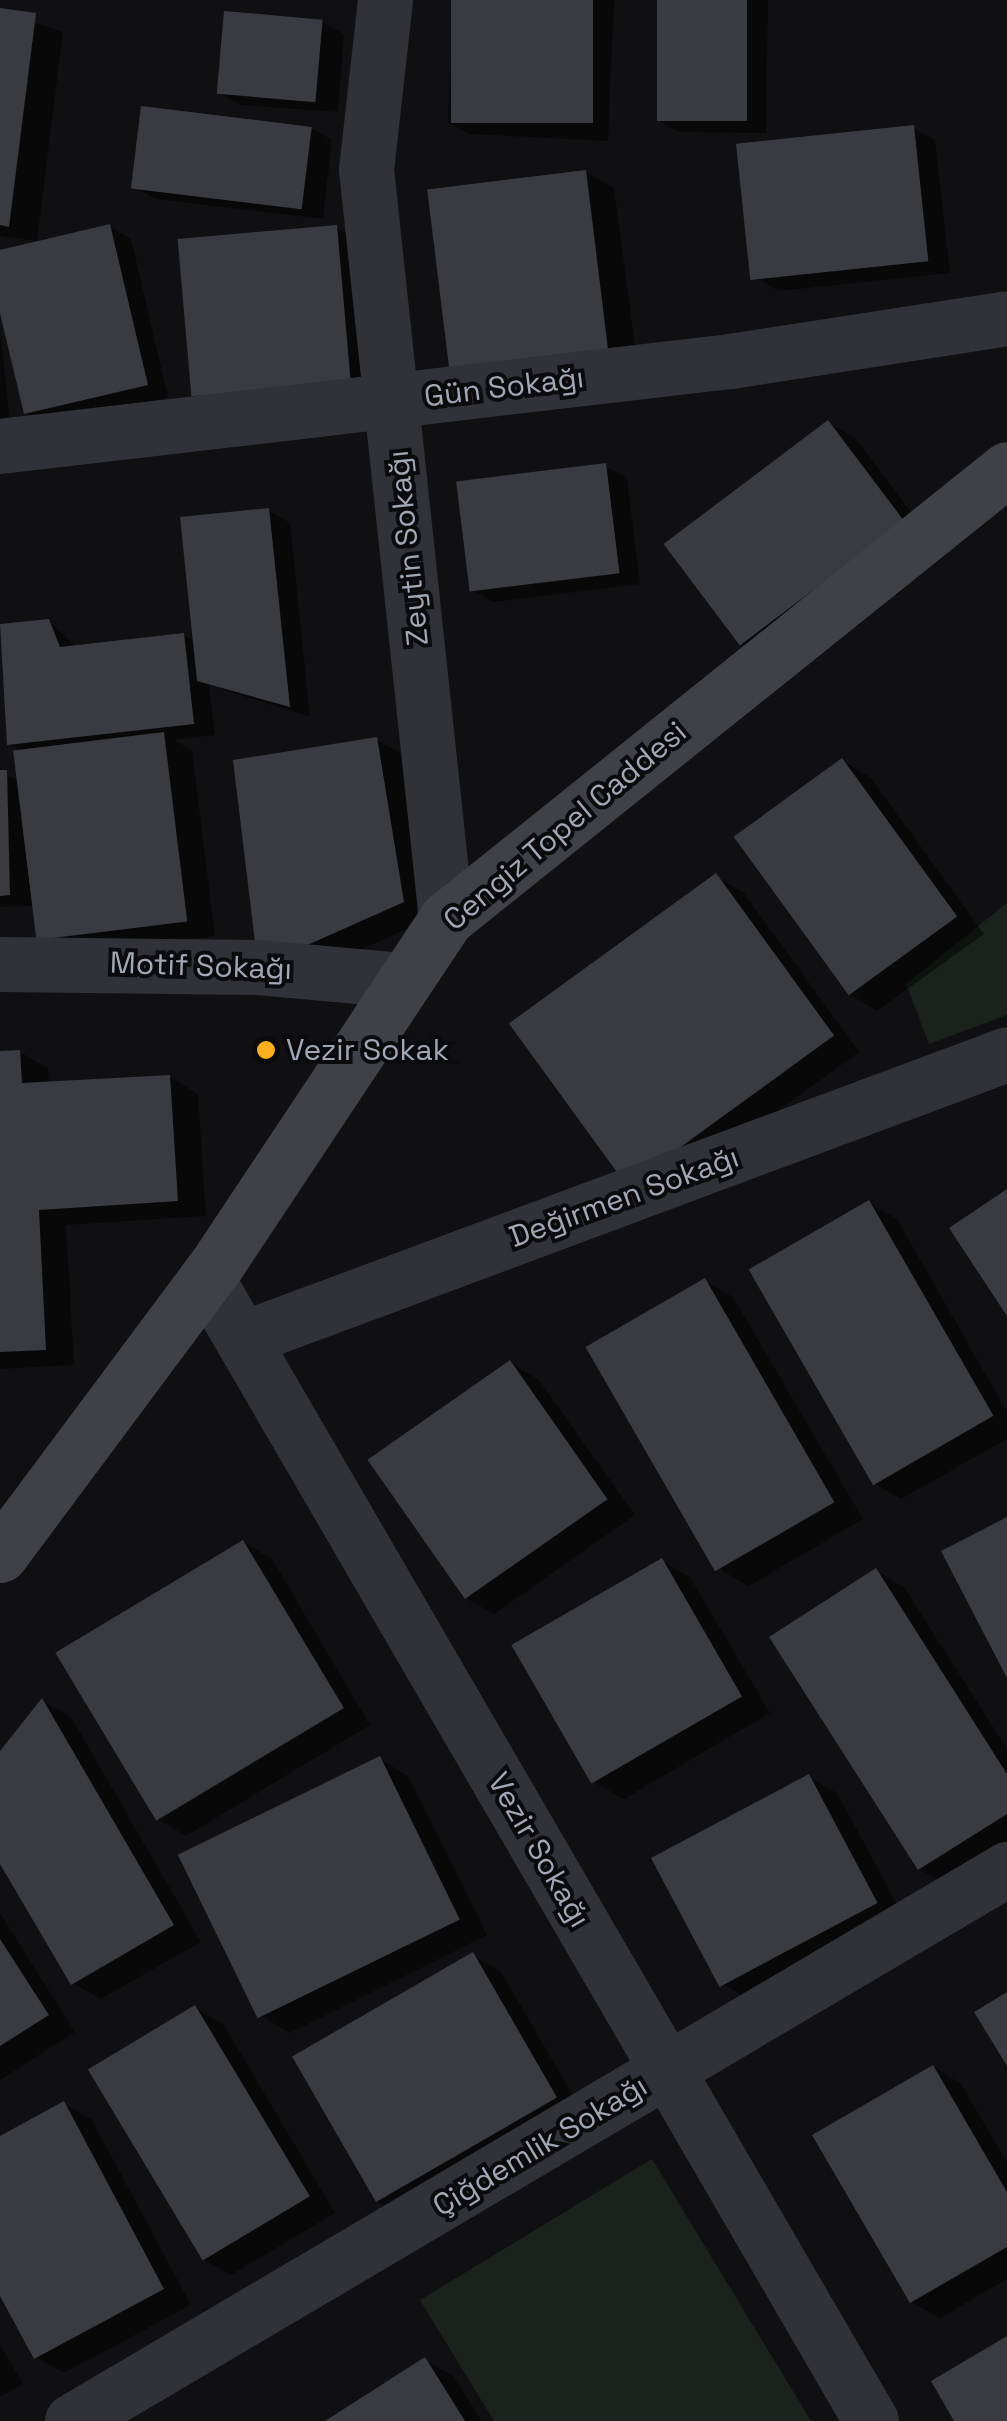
<!DOCTYPE html>
<html>
<head>
<meta charset="utf-8">
<style>
	body { margin:0 }
	#map { position:relative; width:1007px; height:2421px; overflow:hidden; background:#101012; font-family:"Space Grotesk",sans-serif }
	div>[style] { position:absolute }
	[style*='--x'] { left:calc(var(--x)*1px); top:calc(var(--y)*1px); width:calc(var(--w)*1px); rotate:calc(var(--a)*1deg) }
	.green>* { inset:0; background:#1b221b }
	.shadow>* { inset:0; background:#0007 }
	.building>* { inset:0; background:#3a3b40; transform-origin:0 0 }
	.street>* { height:55px; margin:-27.5px; padding:0 27.5px; transform-origin:27.5px; border-radius:27.5px; background:#313237 }
	.secondary>* { height:55px; margin:-27.5px; padding:0 27.5px; transform-origin:27.5px; border-radius:27.5px; background:#3f4147 }
	.dots>* { width:28px; height:28px; translate:-50% -50%; box-sizing:border-box; border:5px solid #0b0b0d; border-radius:50% }
	span { translate:-50% -50%; white-space:nowrap; text-align:center; line-height:1.15; -webkit-text-stroke:8px #0b0b0d; paint-order:stroke }
	.street-label { font-size:30px; color:#a1a7b4 }
	.poi-label { font-size:30px; color:#a1a7b4 }
	.left { translate:0 -50%; text-align:left }
</style>
</head>
<body>
<div id="map">
	<div class="green">
		<i style="clip-path:polygon(1007px 903px,1007px 1015px,929px 1044px,906px 984px)"></i>
		<i style="clip-path:polygon(652px 2159px,811px 2421px,494px 2421px,420px 2300px)"></i>
	</div>
	<div class="shadow">
		<i style="clip-path:polygon(453px 0,614px 0,608px 141px,469px 134px,448px 122px)"></i>
		<i style="clip-path:polygon(659px 0,768px 0,766px 133px,679px 132px,658px 120px)"></i>
		<i style="clip-path:polygon(0 11px,63px 32px,37px 241px,0 236px)"></i>
		<i style="clip-path:polygon(322px 22px,344px 34px,338px 112px,241px 105px,220px 93px)"></i>
		<i style="clip-path:polygon(311px 128px,332px 140px,323px 219px,155px 199px,134px 187px)"></i>
		<i style="clip-path:polygon(913px 128px,935px 140px,950px 273px,779px 291px,758px 279px)"></i>
		<i style="clip-path:polygon(585px 172px,614px 188px,640px 384px,484px 404px)"></i>
		<i style="clip-path:polygon(110px 227px,131px 239px,168px 397px,47px 425px,26px 413px,0 307px,0 252px)"></i>
		<i style="clip-path:polygon(337px 228px,365px 244px,380px 398px,224px 412px)"></i>
		<i style="clip-path:polygon(0 328px,14px 460px,0 461px)"></i>
		<i style="clip-path:polygon(828px 423px,856px 439px,931px 539px,769px 660px,741px 644px)"></i>
		<i style="clip-path:polygon(605px 466px,627px 478px,640px 584px,493px 602px,471px 589px)"></i>
		<i style="clip-path:polygon(268px 510px,290px 523px,310px 717px,209px 685px,215px 735px,173px 740px,192px 750px,215px 936px,67px 954px,39px 937px,35px 906px,0 907px,0 773px,19px 780px,24px 752px,9px 743px,0 627px,49px 621px,76px 647px,183px 635px,196px 642px)"></i>
		<i style="clip-path:polygon(377px 740px,405px 756px,431px 918px,288px 982px)"></i>
		<i style="clip-path:polygon(843px 761px,871px 778px,984px 934px,877px 1011px,849px 994px)"></i>
		<i style="clip-path:polygon(716px 876px,744px 893px,859px 1052px,656px 1200px)"></i>
		<i style="clip-path:polygon(20px 1052px,48px 1068px,49px 1084px,170px 1077px,198px 1094px,206px 1216px,66px 1225px,74px 1365px,0 1369px,0 1053px)"></i>
		<i style="clip-path:polygon(869px 1203px,897px 1219px,1007px 1412px,1007px 1439px,901px 1499px,872px 1482px)"></i>
		<i style="clip-path:polygon(705px 1281px,733px 1297px,863px 1519px,749px 1586px,721px 1570px)"></i>
		<i style="clip-path:polygon(511px 1363px,539px 1380px,635px 1515px,494px 1614px,466px 1598px)"></i>
		<i style="clip-path:polygon(243px 1542px,272px 1559px,370px 1725px,186px 1836px,158px 1819px)"></i>
		<i style="clip-path:polygon(662px 1561px,690px 1577px,770px 1713px,624px 1799px,595px 1783px)"></i>
		<i style="clip-path:polygon(876px 1571px,904px 1587px,1007px 1749px,1007px 1847px,948px 1885px,919px 1869px)"></i>
		<i style="clip-path:polygon(43px 1701px,71px 1717px,201px 1942px,101px 1999px,72px 1983px,0 1859px,0 1755px)"></i>
		<i style="clip-path:polygon(380px 1759px,408px 1776px,487px 1935px,290px 2033px,261px 2016px)"></i>
		<i style="clip-path:polygon(809px 1777px,837px 1793px,905px 1919px,753px 2002px,725px 1985px)"></i>
		<i style="clip-path:polygon(0 1913px,75px 2032px,0 2080px)"></i>
		<i style="clip-path:polygon(473px 1955px,501px 1972px,584px 2114px,405px 2217px,377px 2201px)"></i>
		<i style="clip-path:polygon(195px 2008px,224px 2025px,335px 2213px,231px 2275px,203px 2259px)"></i>
		<i style="clip-path:polygon(933px 2067px,961px 2084px,1007px 2162px,1007px 2279px,940px 2318px,912px 2302px)"></i>
		<i style="clip-path:polygon(64px 2104px,92px 2120px,191px 2305px,64px 2373px,36px 2357px,0 2291px,0 2139px)"></i>
		<i style="clip-path:polygon(0 2344px,23px 2384px,0 2397px)"></i>
		<i style="clip-path:polygon(425px 2360px,453px 2376px,482px 2421px,330px 2421px)"></i>
	</div>
	<div class="building">
		<i style="left:451px;top:0;width:142px;height:123px"></i>
		<i style="left:657px;top:0;width:90px;height:121px"></i>
		<i style="clip-path:polygon(0 8px,36px 13px,9px 227px,0 225px)"></i>
		<i style="left:224px;top:11px;width:99px;height:83px;rotate:5deg"></i>
		<i style="left:141px;top:106px;width:172px;height:83px;rotate:7deg"></i>
		<i style="left:914px;top:125px;width:137px;height:179px;rotate:84deg"></i>
		<i style="left:586px;top:170px;width:201px;height:160px;rotate:83deg"></i>
		<i style="clip-path:polygon(110px 224px,148px 385px,24px 414px,0 313px,0 250px)"></i>
		<i style="left:337px;top:225px;width:158px;height:160px;rotate:85deg"></i>
		<i style="left:828px;top:420px;width:127px;height:206px;rotate:53deg"></i>
		<i style="left:606px;top:463px;width:111px;height:151px;rotate:83deg"></i>
		<i style="clip-path:polygon(269px 508px,290px 707px,197px 681px,180px 517px)"></i>
		<i style="clip-path:polygon(49px 619px,60px 647px,184px 633px,194px 724px,7px 745px,0 624px)"></i>
		<i style="left:164px;top:732px;width:191px;height:152px;rotate:83deg"></i>
		<i style="clip-path:polygon(377px 737px,404px 902px,258px 967px,233px 760px)"></i>
		<i style="left:842px;top:758px;width:196px;height:134px;rotate:54deg"></i>
		<i style="clip-path:polygon(0 770px,7px 770px,10px 895px,0 896px)"></i>
		<i style="left:716px;top:873px;width:201px;height:256px;rotate:54deg"></i>
		<i style="clip-path:polygon(20px 1050px,22px 1083px,170px 1075px,178px 1201px,39px 1210px,46px 1350px,0 1352px,0 1051px)"></i>
		<i style="clip-path:polygon(1007px 1189px,1007px 1316px,949px 1228px)"></i>
		<i style="left:869px;top:1200px;width:249px;height:139px;rotate:60deg"></i>
		<i style="left:705px;top:1278px;width:259px;height:138px;rotate:60deg"></i>
		<i style="left:510px;top:1360px;width:170px;height:174px;rotate:55deg"></i>
		<i style="clip-path:polygon(1007px 1517px,1007px 1678px,941px 1551px)"></i>
		<i style="left:243px;top:1540px;width:196px;height:219px;rotate:59deg"></i>
		<i style="left:662px;top:1558px;width:160px;height:174px;rotate:60deg"></i>
		<i style="clip-path:polygon(876px 1568px,1007px 1774px,1007px 1814px,918px 1870px,769px 1637px)"></i>
		<i style="clip-path:polygon(42px 1698px,174px 1925px,71px 1985px,0 1864px,0 1751px)"></i>
		<i style="left:380px;top:1756px;width:182px;height:225px;rotate:64deg"></i>
		<i style="left:809px;top:1774px;width:146px;height:179px;rotate:62deg"></i>
		<i style="clip-path:polygon(0 1939px,49px 2015px,0 2046px)"></i>
		<i style="left:473px;top:1952px;width:168px;height:209px;rotate:60deg"></i>
		<i style="clip-path:polygon(1007px 1992px,1007px 2066px,974px 2012px)"></i>
		<i style="left:195px;top:2005px;width:223px;height:125px;rotate:59deg"></i>
		<i style="clip-path:polygon(933px 2065px,1007px 2192px,1007px 2247px,910px 2303px,812px 2135px)"></i>
		<i style="clip-path:polygon(64px 2101px,164px 2289px,34px 2359px,0 2296px,0 2136px)"></i>
		<i style="clip-path:polygon(1007px 2336px,1007px 2421px,954px 2421px,931px 2381px)"></i>
		<i style="clip-path:polygon(425px 2357px,465px 2421px,325px 2421px)"></i>
	</div>
	<div class="street">
		<i style="--x:385;--y:0;--w:170;--a:96.4"></i>
		<i style="--x:366;--y:169;--w:754;--a:83.91"></i>
		<i style="--x:0;--y:446;--w:735;--a:-6.64"></i>
		<i style="--x:730;--y:361;--w:280;--a:-8.8"></i>
		<i style="--x:0;--y:964;--w:258;--a:0.7"></i>
		<i style="--x:258;--y:967;--w:145;--a:5.2"></i>
		<i style="--x:207;--y:1279;--w:1321;--a:59.82"></i>
		<i style="--x:242;--y:1339;--w:816;--a:-20.43"></i>
		<i style="--x:72;--y:2421;--w:1086;--a:-30.56"></i>
	</div>
	<div class="secondary">
		<i style="--x:0;--y:1555;--w:359;--a:-53.3"></i>
		<i style="--x:215;--y:1267;--w:418;--a:-56.4"></i>
		<i style="--x:446;--y:919;--w:719;--a:-38.73"></i>
	</div>
	<div class="dots">
		<i style="left:266px;top:1050px;background:#fcaf1e"></i>
	</div>
	<div class="street-label">
		<span style="left:504px;top:387px;rotate:-7deg">Gün Sokağı</span>
		<span style="left:408px;top:548px;rotate:-96deg">Zeytin Sokağı</span>
		<span style="left:565px;top:826px;rotate:-40deg">Cengiz Topel Caddesi</span>
		<span style="left:201px;top:966px;rotate:2deg">Motif Sokağı</span>
		<span style="left:624px;top:1197px;rotate:-20deg">Değirmen Sokağı</span>
		<span style="left:539px;top:1850px;rotate:60deg">Vezir Sokağı</span>
		<span style="left:540px;top:2146px;rotate:-31deg">Çiğdemlik Sokağı</span>
	</div>
	<div class="poi-label">
		<span class="left" style="left:286px;top:1050px">Vezir Sokak</span>
	</div>
</div>
</body>
</html>
